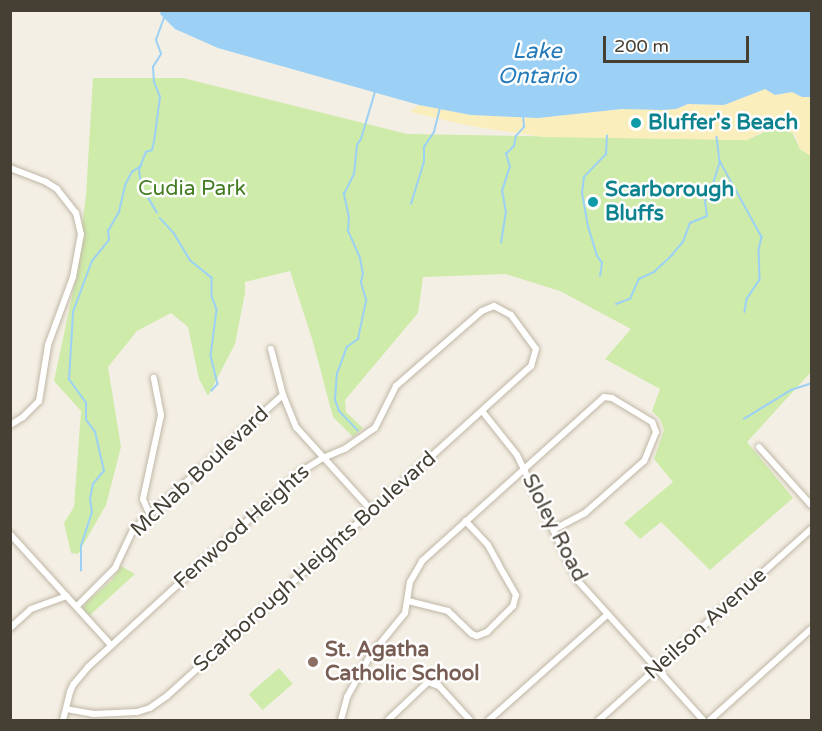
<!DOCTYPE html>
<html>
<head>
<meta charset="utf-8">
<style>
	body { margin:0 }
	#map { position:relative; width:822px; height:731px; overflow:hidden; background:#f4efe4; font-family:"Varela Round",sans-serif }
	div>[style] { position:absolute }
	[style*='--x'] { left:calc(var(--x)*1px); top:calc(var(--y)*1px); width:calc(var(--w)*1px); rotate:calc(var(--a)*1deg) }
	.green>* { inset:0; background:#ceebaa; transform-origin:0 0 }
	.sand>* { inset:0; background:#fbeebd }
	.water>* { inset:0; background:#9cd1f5 }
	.stream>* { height:1.5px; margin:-0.75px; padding:0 0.75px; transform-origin:0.75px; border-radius:0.75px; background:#9cd1f5 }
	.roads { filter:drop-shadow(0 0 2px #c0b7a6) drop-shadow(0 0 2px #c0b7a6) }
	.minor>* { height:6px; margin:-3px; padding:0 3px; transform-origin:3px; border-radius:3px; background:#fff }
	.dots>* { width:16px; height:16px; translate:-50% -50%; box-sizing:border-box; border:3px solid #fff; border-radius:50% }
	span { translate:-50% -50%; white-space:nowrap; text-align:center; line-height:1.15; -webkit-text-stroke:5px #fff; paint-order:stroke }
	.culture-label { font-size:21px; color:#0d838f; font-weight:700 }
	.left { translate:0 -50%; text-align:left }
	.park-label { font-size:21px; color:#447c23 }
	.street-label { font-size:21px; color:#463f34 }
	.education-label { font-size:21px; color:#785e54; font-weight:700 }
	.water-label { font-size:22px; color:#257bba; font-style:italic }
	.frame { position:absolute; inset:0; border:12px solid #463f34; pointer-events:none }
	.scale { position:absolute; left:603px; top:36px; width:146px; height:27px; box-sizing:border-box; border:3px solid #463f34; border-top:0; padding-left:8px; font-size:18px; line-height:21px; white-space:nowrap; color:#463f34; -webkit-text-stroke:4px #fff; paint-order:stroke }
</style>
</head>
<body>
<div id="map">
	<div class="green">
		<i style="clip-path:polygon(93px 78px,183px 78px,407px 134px,747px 140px,773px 128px,792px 132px,800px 149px,811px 156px,811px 372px,747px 442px,793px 498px,710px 570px,661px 522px,640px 539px,624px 523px,673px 482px,654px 459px,664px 430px,660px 419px,652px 411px,660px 389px,605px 359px,631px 329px,560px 291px,506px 274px,423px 277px,418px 313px,345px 400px,346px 412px,363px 428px,353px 437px,333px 417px,313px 342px,290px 271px,245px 282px,245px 293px,235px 344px,208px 396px,199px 379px,188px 327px,171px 313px,137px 331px,108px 367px,121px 447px,106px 505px,78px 554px,71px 553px,64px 523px,74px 507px,81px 411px,54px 381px,75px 282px,86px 195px)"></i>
		<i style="clip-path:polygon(121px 566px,135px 574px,89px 616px,83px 609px,85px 604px,112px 580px)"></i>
		<i style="left:279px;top:668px;width:21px;height:40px;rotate:49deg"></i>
	</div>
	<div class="sand">
		<i style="clip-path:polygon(765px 89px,775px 95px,792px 92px,802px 97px,811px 97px,811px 156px,800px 149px,795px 134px,779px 128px,767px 129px,747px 140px,544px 137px,470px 126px,410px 112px,419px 105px,471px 115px,538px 118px,622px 109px,676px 109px,688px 104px,724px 105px)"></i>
	</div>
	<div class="water">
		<i style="clip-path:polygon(161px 10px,811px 11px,811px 97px,802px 97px,792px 92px,775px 95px,765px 89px,724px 105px,688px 104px,676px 109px,663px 110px,622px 109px,538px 118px,471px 115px,419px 105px,218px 48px,175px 29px,160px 14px)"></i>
	</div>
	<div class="stream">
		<i style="--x:717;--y:137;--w:24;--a:83"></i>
		<i style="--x:720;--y:161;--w:87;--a:61.1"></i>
		<i style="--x:762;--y:237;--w:13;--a:103"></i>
		<i style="--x:759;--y:250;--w:30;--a:88"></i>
		<i style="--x:760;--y:280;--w:23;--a:124"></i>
		<i style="--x:747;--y:299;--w:13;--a:99"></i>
		<i style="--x:411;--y:204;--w:44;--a:-72.8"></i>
		<i style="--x:424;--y:162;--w:15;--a:-90"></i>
		<i style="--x:424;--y:147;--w:18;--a:-56"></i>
		<i style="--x:434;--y:132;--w:25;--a:-76"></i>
		<i style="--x:157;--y:213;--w:31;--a:-121"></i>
		<i style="--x:141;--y:186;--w:16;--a:-97"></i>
		<i style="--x:139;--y:170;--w:19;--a:-69"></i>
		<i style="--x:146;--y:152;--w:6;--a:-18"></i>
		<i style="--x:152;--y:150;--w:8;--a:-76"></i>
		<i style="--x:154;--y:142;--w:45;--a:-82.4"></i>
		<i style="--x:160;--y:97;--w:16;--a:-112"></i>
		<i style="--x:154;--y:82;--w:15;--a:-94"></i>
		<i style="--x:153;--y:67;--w:15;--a:-58"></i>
		<i style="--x:161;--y:54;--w:15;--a:-110"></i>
		<i style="--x:156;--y:40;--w:23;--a:-70"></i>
		<i style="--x:160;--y:218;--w:21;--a:47"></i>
		<i style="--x:174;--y:233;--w:31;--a:59"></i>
		<i style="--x:190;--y:260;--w:28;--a:39"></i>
		<i style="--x:212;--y:278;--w:18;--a:90"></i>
		<i style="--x:212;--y:296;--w:15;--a:70"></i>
		<i style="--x:217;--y:310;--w:46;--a:97.4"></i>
		<i style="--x:211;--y:356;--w:29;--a:76"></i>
		<i style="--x:218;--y:384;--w:9;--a:131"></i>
		<i style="--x:501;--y:243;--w:30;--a:-81"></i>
		<i style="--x:506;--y:213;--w:22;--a:-100"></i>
		<i style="--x:502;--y:191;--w:25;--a:-72"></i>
		<i style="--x:510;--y:167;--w:14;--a:-107"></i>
		<i style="--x:506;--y:154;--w:11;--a:-45"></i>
		<i style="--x:514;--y:146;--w:10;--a:-79"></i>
		<i style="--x:516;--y:136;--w:12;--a:-48"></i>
		<i style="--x:524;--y:127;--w:11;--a:-95"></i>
		<i style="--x:600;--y:276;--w:13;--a:-81"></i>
		<i style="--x:602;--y:263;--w:9;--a:-126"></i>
		<i style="--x:597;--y:256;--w:30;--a:-107"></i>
		<i style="--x:588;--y:227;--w:35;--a:-100"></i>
		<i style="--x:582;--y:193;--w:16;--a:-83"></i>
		<i style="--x:584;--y:177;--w:32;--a:-46"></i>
		<i style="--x:606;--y:154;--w:18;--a:-87"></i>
		<i style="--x:616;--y:304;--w:15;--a:-20"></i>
		<i style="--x:630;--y:299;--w:22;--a:-66"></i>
		<i style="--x:639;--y:279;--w:17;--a:-25"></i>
		<i style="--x:654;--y:272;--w:25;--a:-43"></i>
		<i style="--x:672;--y:255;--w:17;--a:-50"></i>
		<i style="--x:683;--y:242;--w:20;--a:-70"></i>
		<i style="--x:690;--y:223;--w:18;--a:-22"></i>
		<i style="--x:707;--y:216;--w:15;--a:-98"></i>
		<i style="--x:705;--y:201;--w:9;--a:-54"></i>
		<i style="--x:710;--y:194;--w:34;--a:-73"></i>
		<i style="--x:744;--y:419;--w:55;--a:-31.7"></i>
		<i style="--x:791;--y:390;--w:22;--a:-18"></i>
		<i style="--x:358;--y:431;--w:28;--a:-134"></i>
		<i style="--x:339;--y:411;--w:12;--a:-110"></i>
		<i style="--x:335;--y:400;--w:26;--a:-86"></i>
		<i style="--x:337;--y:374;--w:29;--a:-70"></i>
		<i style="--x:347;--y:347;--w:14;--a:-36"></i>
		<i style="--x:358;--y:339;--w:40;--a:-78"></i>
		<i style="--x:366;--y:300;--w:19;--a:-106"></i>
		<i style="--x:361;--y:282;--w:8;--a:-76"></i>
		<i style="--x:363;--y:274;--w:16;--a:-101"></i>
		<i style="--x:360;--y:258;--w:30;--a:-114"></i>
		<i style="--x:348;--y:231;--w:13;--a:-86"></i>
		<i style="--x:349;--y:218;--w:25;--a:-102"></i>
		<i style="--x:344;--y:194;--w:22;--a:-63"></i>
		<i style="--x:354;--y:174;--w:29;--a:-84"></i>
		<i style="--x:357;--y:145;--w:7;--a:-56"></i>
		<i style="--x:361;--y:139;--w:49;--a:-73.4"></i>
		<i style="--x:81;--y:571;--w:25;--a:-90"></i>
		<i style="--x:81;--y:546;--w:35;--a:-72"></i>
		<i style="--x:92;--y:513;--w:14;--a:-98"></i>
		<i style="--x:90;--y:499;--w:15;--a:-79"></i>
		<i style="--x:93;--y:484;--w:17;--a:-50"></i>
		<i style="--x:104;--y:471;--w:40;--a:-103"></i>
		<i style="--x:95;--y:432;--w:15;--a:-127"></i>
		<i style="--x:86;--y:420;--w:17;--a:-90"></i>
		<i style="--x:86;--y:403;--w:29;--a:-126"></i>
		<i style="--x:69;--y:380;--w:68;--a:-86.6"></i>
		<i style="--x:73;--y:312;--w:54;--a:-69.6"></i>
		<i style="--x:92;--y:261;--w:27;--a:-51"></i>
		<i style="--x:109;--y:240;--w:9;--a:-96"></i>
		<i style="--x:108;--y:231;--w:22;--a:-60"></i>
		<i style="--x:119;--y:212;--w:28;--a:-77"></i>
		<i style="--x:125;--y:185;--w:15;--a:-62"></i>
		<i style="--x:132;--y:172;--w:11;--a:-34"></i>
	</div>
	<div class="roads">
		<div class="minor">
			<i style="--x:10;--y:168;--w:39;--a:21"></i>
			<i style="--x:46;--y:182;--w:13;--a:32"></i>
			<i style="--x:57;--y:189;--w:31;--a:52"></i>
			<i style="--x:76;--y:213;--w:22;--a:77"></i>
			<i style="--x:81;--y:234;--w:44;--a:100.5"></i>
			<i style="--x:73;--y:277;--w:72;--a:110.2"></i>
			<i style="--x:48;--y:345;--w:57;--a:99.1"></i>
			<i style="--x:39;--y:401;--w:23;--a:135"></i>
			<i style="--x:23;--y:417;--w:15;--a:148"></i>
			<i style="--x:271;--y:349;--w:48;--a:75.4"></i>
			<i style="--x:283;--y:395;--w:35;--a:68"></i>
			<i style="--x:296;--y:427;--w:112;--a:47.9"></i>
			<i style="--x:482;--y:411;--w:56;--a:51.5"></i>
			<i style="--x:517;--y:455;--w:140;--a:64.2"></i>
			<i style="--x:578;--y:581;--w:187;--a:48"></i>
			<i style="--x:759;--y:447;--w:79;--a:48.1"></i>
			<i style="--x:150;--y:515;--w:17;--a:-114"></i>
			<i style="--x:143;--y:499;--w:86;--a:-77.9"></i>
			<i style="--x:161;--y:415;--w:38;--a:-101"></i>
			<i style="--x:10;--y:534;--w:150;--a:47.7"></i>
			<i style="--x:408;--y:601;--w:41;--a:14"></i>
			<i style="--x:448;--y:611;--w:33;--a:44"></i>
			<i style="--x:472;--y:634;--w:5;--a:22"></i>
			<i style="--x:477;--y:636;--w:11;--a:-22"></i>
			<i style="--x:487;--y:632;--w:37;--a:-45"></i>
			<i style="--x:513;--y:606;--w:11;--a:-75"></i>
			<i style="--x:516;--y:595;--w:34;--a:-120"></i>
			<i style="--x:499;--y:565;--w:23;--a:-119"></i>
			<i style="--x:488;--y:545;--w:33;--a:-133"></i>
			<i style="--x:77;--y:606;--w:54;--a:-45"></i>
			<i style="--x:115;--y:568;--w:42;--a:-64.7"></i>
			<i style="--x:133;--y:530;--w:202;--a:-42"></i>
			<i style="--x:10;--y:628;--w:28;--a:-42"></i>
			<i style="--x:31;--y:609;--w:38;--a:-20"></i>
			<i style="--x:63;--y:720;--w:29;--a:-76"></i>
			<i style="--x:70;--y:692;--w:8;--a:-67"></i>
			<i style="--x:73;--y:685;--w:23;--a:-50"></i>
			<i style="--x:88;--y:667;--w:290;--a:-42.5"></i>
			<i style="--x:302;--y:471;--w:25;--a:-32"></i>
			<i style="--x:323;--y:458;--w:25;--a:-23"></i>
			<i style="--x:346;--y:448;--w:35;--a:-35"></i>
			<i style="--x:375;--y:428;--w:47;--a:-63.4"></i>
			<i style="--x:396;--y:386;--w:114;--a:-41.1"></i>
			<i style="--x:482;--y:311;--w:13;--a:-23"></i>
			<i style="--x:494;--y:306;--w:19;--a:28"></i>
			<i style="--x:511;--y:315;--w:42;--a:53.7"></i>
			<i style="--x:536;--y:349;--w:18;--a:106"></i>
			<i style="--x:531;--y:366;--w:491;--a:137.8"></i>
			<i style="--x:167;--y:696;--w:21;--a:145"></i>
			<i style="--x:150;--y:708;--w:14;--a:163"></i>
			<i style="--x:137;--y:712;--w:43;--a:177.3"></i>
			<i style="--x:94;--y:714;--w:28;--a:-170"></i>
			<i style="--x:341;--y:720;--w:24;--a:-75"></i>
			<i style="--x:347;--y:697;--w:47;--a:-60.7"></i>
			<i style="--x:370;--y:656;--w:55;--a:-50.9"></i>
			<i style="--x:405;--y:613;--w:31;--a:-81"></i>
			<i style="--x:410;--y:582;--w:24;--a:-60"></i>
			<i style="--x:422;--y:561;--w:245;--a:-42"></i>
			<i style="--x:604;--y:397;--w:8;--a:7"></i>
			<i style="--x:612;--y:398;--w:47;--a:31"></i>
			<i style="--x:652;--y:422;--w:11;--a:68"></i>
			<i style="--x:656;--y:432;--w:31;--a:112"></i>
			<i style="--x:644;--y:461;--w:79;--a:138.6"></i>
			<i style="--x:585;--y:513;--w:36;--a:152"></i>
			<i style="--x:388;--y:720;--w:55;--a:-43.5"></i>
			<i style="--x:428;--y:682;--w:12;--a:20"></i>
			<i style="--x:439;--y:686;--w:46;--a:47.6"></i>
			<i style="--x:489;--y:720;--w:159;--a:-41.7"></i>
			<i style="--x:599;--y:720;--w:287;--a:-42"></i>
			<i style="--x:710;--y:720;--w:137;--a:-42"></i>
		</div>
	</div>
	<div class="dots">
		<i style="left:636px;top:123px;background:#0f9aa8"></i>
		<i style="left:593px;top:202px;background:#0f9aa8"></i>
		<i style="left:313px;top:662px;background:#8d6e63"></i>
	</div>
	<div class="culture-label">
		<span class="left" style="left:648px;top:123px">Bluffer's Beach</span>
		<span class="left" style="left:605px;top:202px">Scarborough<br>Bluffs</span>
	</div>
	<div class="park-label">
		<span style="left:192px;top:189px">Cudia Park</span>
	</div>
	<div class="street-label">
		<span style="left:200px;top:472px;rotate:-43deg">McNab Boulevard</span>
		<span style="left:242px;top:527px;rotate:-42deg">Fenwood Heights</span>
		<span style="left:554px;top:528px;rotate:63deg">Sloley Road</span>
		<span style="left:315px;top:562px;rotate:-42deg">Scarborough Heights Boulevard</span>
		<span style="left:706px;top:624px;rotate:-42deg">Neilson Avenue</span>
	</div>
	<div class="education-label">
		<span class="left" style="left:325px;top:662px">St. Agatha<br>Catholic School</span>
	</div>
	<div class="water-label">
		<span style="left:537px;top:64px">Lake<br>Ontario</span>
	</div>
	<div class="frame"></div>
	<div class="scale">200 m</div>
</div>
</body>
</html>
